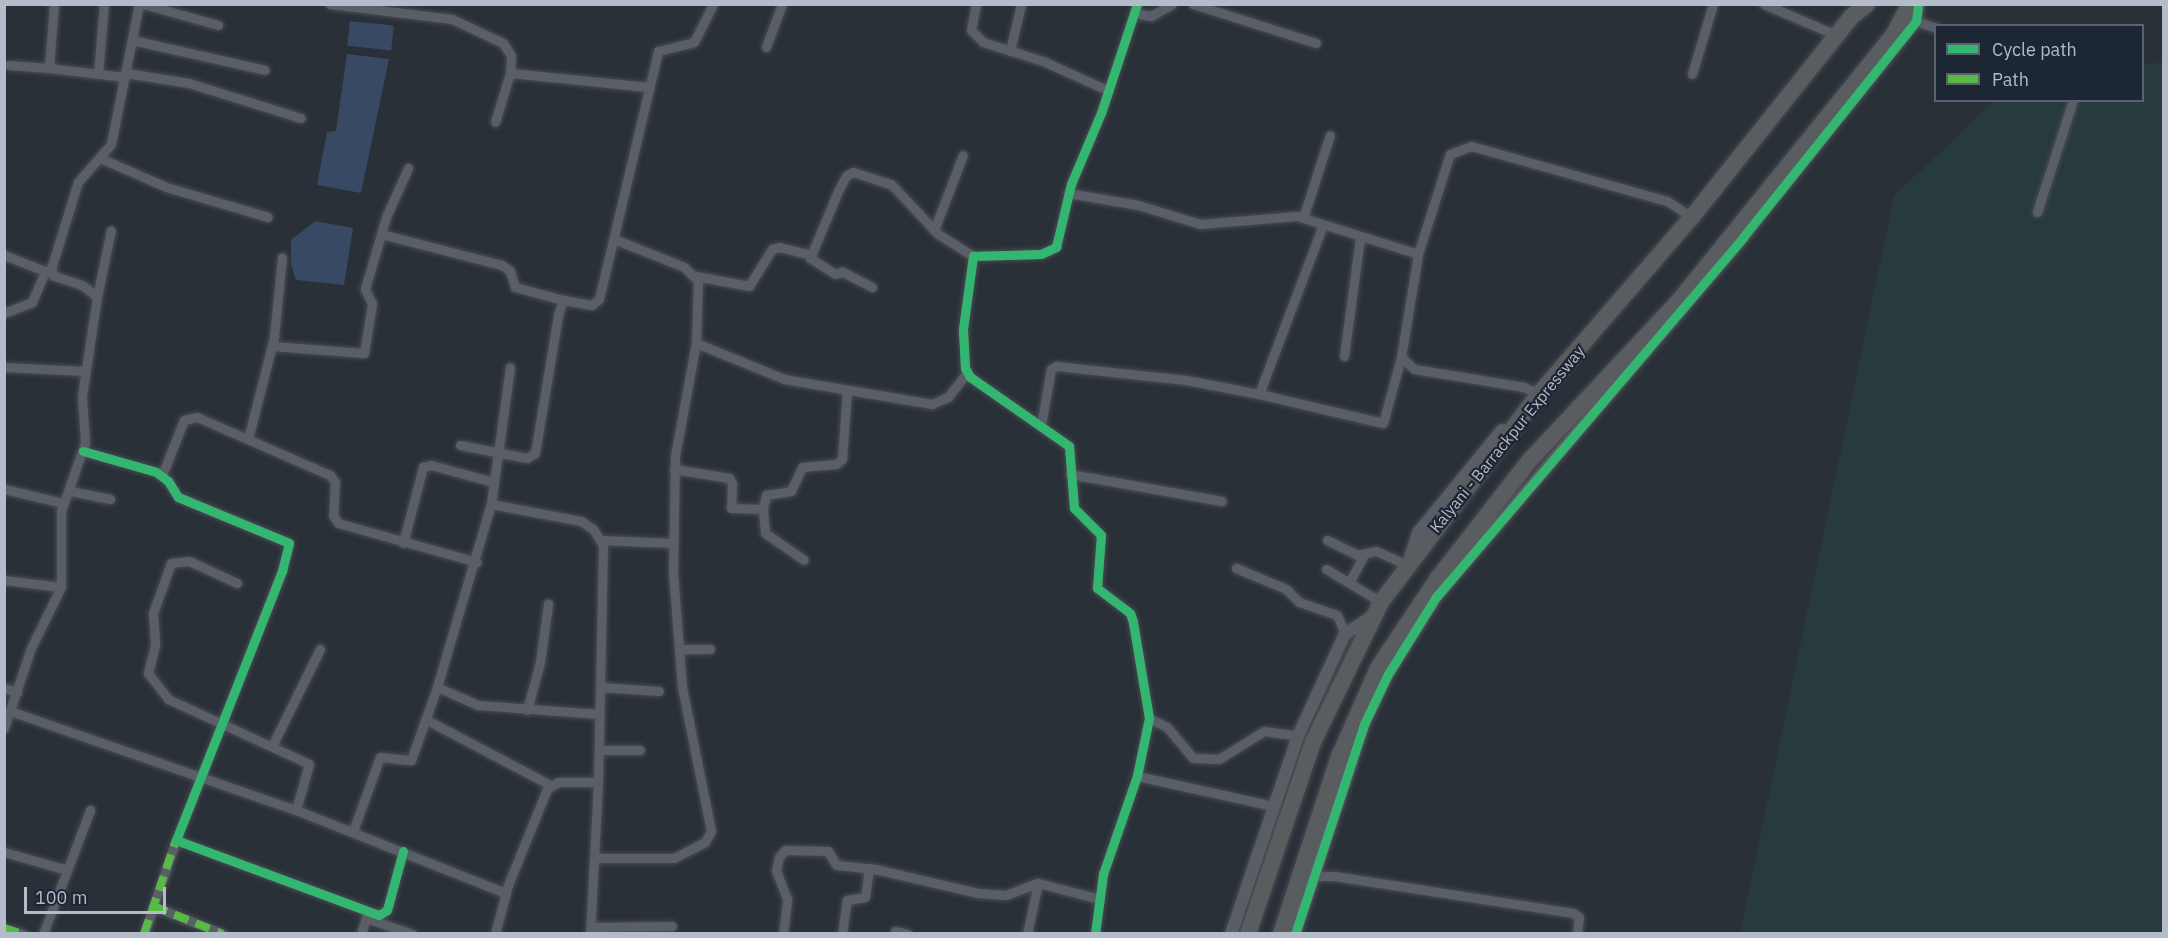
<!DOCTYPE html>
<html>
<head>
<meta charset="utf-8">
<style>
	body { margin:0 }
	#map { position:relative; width:2168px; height:938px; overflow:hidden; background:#2a3038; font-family:"IBM Plex Sans",sans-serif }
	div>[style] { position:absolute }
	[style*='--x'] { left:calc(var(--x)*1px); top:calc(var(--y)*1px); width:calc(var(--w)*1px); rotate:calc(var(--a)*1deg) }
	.green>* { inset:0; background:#273a3e }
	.water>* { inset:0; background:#384963; transform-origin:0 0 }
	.roads { filter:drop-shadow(0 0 2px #484c53) drop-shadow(0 0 2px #484c53) }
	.street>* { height:9px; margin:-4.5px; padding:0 4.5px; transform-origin:4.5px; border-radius:4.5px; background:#5a5e66 }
	.secondary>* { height:12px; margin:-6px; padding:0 6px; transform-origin:6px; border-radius:6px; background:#595d64 }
	.highway>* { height:16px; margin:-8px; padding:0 8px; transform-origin:8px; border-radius:8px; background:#5a5d60 }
	.quiet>* { height:8px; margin-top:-4px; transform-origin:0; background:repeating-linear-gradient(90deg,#58b947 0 15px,transparent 0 23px) }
	.cycleway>* { height:9px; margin:-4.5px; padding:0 4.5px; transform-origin:4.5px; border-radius:4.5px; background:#33b770 }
	span { translate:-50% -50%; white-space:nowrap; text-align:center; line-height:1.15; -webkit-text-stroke:4.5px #1d2633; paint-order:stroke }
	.street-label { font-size:16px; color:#b4bcc9 }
	.frame { position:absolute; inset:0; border:6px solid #b4bcc9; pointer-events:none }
	.legend { position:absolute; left:1934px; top:24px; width:210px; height:78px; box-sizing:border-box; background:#1d2633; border:2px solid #59626f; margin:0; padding:8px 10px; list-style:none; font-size:18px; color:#b4bcc9 }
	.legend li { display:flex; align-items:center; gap:12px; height:30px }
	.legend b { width:30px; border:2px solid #59626f }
	.scale { position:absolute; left:24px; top:887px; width:142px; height:27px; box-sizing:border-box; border:3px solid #b4bcc9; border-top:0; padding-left:8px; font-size:18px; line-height:21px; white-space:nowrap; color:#b4bcc9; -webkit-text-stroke:4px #1d2633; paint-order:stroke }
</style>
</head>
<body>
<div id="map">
	<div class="green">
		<i style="clip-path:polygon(2163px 62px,2163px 933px,1740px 934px,1894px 196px,1994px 101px,2142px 100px,2143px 65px)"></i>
	</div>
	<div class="water">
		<i style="left:350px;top:21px;width:44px;height:25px;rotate:6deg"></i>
		<i style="clip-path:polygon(347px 54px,389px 59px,361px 193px,317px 185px,327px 132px,336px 131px)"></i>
		<i style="clip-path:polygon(315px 221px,353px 228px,344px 285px,296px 280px,291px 265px,291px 240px)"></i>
	</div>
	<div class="roads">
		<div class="street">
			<i style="--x:54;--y:4;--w:64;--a:94.5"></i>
			<i style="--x:49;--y:68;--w:77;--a:6.8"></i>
			<i style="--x:143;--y:4;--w:78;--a:15.6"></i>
			<i style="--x:330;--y:4;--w:123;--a:7"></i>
			<i style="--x:452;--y:19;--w:56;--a:25.2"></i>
			<i style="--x:503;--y:43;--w:15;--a:58"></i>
			<i style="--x:511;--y:56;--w:17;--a:93"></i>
			<i style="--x:510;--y:73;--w:51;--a:107"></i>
			<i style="--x:976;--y:4;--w:26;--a:101"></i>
			<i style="--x:971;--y:30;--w:17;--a:45"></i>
			<i style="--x:983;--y:42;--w:63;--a:17.6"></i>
			<i style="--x:1043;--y:61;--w:72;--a:24.4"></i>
			<i style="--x:1193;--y:4;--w:129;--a:17.6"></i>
			<i style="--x:1764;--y:4;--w:73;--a:23.4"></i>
			<i style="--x:1134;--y:13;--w:17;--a:10"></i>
			<i style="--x:1151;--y:16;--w:24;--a:-30"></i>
			<i style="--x:1916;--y:21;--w:21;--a:19"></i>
			<i style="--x:132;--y:40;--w:136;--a:12.7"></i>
			<i style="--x:766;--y:47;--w:46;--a:-69.6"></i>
			<i style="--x:1010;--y:51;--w:48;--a:-76.8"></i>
			<i style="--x:9;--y:65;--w:40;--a:4.3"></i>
			<i style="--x:126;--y:73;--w:64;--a:9"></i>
			<i style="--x:189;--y:83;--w:117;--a:17.4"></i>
			<i style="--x:510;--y:73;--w:139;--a:5.8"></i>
			<i style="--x:98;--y:74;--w:70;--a:-85.1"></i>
			<i style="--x:1692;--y:74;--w:73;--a:-73.3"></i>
			<i style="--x:100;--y:158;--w:72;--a:23.7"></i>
			<i style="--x:166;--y:187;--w:106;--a:16.4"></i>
			<i style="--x:1068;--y:193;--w:71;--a:9.7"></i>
			<i style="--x:1138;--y:205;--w:65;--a:17"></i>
			<i style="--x:1200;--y:224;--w:97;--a:-4.7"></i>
			<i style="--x:1297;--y:216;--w:127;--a:17.4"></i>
			<i style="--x:2037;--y:212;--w:118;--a:-72.2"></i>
			<i style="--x:1303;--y:218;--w:87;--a:-72"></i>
			<i style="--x:934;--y:230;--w:80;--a:-68.9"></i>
			<i style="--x:381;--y:234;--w:125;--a:14.4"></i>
			<i style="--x:502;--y:265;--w:10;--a:37"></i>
			<i style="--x:510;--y:271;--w:17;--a:73"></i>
			<i style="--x:515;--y:287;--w:50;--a:15.2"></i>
			<i style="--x:4;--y:255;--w:49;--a:21.4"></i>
			<i style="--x:696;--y:276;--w:54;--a:10.7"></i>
			<i style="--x:749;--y:286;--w:44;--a:-58.1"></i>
			<i style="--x:772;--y:249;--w:7;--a:-16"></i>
			<i style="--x:779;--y:247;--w:33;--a:14"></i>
			<i style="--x:872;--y:287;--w:34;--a:-153"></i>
			<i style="--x:842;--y:272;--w:7;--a:164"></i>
			<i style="--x:835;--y:274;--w:30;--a:-147"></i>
			<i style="--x:810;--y:258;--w:73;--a:-67.3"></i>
			<i style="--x:838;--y:191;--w:17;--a:-62"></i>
			<i style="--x:846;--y:176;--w:8;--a:-30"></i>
			<i style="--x:853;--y:172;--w:40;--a:18"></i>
			<i style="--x:891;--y:184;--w:69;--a:46.8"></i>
			<i style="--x:938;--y:234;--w:41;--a:32.2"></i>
			<i style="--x:97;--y:297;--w:68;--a:-78.2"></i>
			<i style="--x:4;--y:313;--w:30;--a:-21"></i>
			<i style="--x:32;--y:302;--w:34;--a:-67"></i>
			<i style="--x:696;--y:343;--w:95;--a:22.2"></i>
			<i style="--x:784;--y:379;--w:150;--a:9.6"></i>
			<i style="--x:932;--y:404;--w:17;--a:-24"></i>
			<i style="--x:948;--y:397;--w:31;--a:-52"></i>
			<i style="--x:272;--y:346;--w:92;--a:4.4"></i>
			<i style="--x:364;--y:353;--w:50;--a:-80.7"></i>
			<i style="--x:372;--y:304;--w:17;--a:-115"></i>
			<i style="--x:365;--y:289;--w:75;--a:-73.7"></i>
			<i style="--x:386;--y:217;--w:54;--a:-65.8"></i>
			<i style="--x:1344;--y:356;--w:119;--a:-82.3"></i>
			<i style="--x:4;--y:367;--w:80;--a:2.9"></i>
			<i style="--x:1259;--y:394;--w:127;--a:13.2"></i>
			<i style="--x:1383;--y:423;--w:68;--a:-74.7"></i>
			<i style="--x:1539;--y:394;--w:17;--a:-155"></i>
			<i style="--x:1524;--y:387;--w:111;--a:-170.7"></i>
			<i style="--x:1414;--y:369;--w:18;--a:-137"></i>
			<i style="--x:1401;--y:357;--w:104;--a:-80.6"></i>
			<i style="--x:1418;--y:254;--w:105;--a:-72.3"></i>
			<i style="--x:1450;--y:154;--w:22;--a:-21"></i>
			<i style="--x:1471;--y:146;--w:204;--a:15.7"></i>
			<i style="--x:1667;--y:201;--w:30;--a:33"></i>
			<i style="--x:1041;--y:425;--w:57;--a:-79.9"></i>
			<i style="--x:1051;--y:369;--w:6;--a:-31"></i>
			<i style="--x:1056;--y:366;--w:131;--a:6.1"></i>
			<i style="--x:1186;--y:380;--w:74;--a:10.9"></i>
			<i style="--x:1259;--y:394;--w:181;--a:-69.3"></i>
			<i style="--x:248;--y:439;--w:105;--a:-75.7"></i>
			<i style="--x:274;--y:337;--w:80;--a:-84.3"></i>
			<i style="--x:460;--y:445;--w:68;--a:11"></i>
			<i style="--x:527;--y:458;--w:9;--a:-32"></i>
			<i style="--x:535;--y:453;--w:140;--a:-80.5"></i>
			<i style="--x:558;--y:315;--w:16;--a:-72"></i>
			<i style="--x:563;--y:300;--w:29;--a:10"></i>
			<i style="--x:592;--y:305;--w:9;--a:-41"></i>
			<i style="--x:599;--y:299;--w:255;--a:-76.6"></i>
			<i style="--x:658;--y:51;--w:37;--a:-14"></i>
			<i style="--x:694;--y:42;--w:42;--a:-63.4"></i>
			<i style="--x:83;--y:451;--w:76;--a:16"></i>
			<i style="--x:156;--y:472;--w:15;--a:37"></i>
			<i style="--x:168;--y:481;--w:19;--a:58"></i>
			<i style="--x:178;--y:497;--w:120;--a:22.5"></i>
			<i style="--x:289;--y:543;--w:29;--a:104"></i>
			<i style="--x:282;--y:571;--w:289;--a:111.5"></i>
			<i style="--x:176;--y:840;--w:216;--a:20.3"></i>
			<i style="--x:379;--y:915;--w:9;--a:-32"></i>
			<i style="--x:387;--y:910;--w:61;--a:-74.8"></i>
			<i style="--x:674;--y:469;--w:56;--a:9.3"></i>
			<i style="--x:729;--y:478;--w:6;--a:59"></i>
			<i style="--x:732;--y:483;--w:25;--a:92"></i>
			<i style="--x:731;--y:508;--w:32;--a:2"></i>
			<i style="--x:763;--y:509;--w:14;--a:-78"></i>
			<i style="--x:766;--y:495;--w:25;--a:-9"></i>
			<i style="--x:791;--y:491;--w:26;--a:-65"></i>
			<i style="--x:802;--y:467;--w:34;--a:-5"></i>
			<i style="--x:836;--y:464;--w:8;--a:-40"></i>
			<i style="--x:842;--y:459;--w:68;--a:-85.8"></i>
			<i style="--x:1070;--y:474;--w:154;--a:10.1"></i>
			<i style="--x:162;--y:475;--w:59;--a:-68.2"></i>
			<i style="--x:184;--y:420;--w:13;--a:-13"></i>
			<i style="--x:197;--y:417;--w:145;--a:23.6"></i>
			<i style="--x:330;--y:475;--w:9;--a:54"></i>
			<i style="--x:335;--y:482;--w:33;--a:93"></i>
			<i style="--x:333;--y:515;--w:9;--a:58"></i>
			<i style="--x:338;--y:523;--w:144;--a:15.7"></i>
			<i style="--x:4;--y:489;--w:61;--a:13.3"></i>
			<i style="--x:70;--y:491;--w:41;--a:11.3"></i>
			<i style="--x:491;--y:504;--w:92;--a:10.7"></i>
			<i style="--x:581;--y:521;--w:14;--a:34"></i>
			<i style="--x:593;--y:529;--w:19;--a:58"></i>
			<i style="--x:603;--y:545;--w:237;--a:91.2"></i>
			<i style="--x:598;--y:782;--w:152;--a:93"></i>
			<i style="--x:763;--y:509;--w:24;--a:85"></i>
			<i style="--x:765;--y:533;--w:47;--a:34.7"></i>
			<i style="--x:601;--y:540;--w:72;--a:2.4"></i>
			<i style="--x:1327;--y:540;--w:34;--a:26"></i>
			<i style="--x:1358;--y:555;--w:18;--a:-13"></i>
			<i style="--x:1376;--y:551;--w:34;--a:24"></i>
			<i style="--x:403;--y:543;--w:79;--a:-75.3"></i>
			<i style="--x:423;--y:467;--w:8;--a:-14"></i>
			<i style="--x:431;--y:465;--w:64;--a:15.3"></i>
			<i style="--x:1236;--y:568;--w:54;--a:22.8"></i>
			<i style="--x:1286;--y:589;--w:18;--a:45"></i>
			<i style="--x:1299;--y:602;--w:40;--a:18.9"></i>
			<i style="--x:1337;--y:615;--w:21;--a:67"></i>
			<i style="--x:1326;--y:569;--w:64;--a:31"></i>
			<i style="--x:4;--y:580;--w:57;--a:7"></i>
			<i style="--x:1350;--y:581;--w:30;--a:-62"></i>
			<i style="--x:237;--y:583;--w:53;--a:-155.4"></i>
			<i style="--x:189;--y:561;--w:18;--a:174"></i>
			<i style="--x:171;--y:563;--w:53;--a:109.8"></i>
			<i style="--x:153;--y:613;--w:32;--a:86"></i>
			<i style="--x:155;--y:645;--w:29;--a:104"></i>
			<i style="--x:148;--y:673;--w:33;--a:52"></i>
			<i style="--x:168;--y:699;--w:155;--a:24.7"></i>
			<i style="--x:309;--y:764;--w:48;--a:105.8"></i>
			<i style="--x:679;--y:649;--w:31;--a:0"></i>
			<i style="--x:437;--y:687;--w:45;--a:23.7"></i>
			<i style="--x:478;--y:705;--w:121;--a:4.3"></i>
			<i style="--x:600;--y:687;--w:59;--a:3.9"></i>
			<i style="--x:4;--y:688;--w:14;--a:17"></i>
			<i style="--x:527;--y:710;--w:50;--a:-74.8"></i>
			<i style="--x:540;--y:662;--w:59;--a:-82.1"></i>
			<i style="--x:10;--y:711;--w:303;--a:19.1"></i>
			<i style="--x:296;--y:810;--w:226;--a:21.6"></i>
			<i style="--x:1149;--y:718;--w:20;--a:27"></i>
			<i style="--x:1167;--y:727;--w:40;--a:50"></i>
			<i style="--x:1193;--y:758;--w:26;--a:2"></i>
			<i style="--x:1219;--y:759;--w:53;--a:-31.9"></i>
			<i style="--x:1264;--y:731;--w:34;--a:8"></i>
			<i style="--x:425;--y:719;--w:141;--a:27.8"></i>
			<i style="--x:4;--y:728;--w:84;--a:-71.4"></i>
			<i style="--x:31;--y:648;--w:68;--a:-63.8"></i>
			<i style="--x:61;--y:587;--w:76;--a:-90"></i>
			<i style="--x:61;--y:511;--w:72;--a:-70.6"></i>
			<i style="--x:85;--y:443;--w:47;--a:-93.7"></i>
			<i style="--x:82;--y:396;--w:100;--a:-81.4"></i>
			<i style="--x:97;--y:297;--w:19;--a:-141"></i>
			<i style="--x:82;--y:285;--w:29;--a:-162"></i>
			<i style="--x:54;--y:276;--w:8;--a:-113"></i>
			<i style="--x:51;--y:269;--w:91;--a:-72.8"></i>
			<i style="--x:78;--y:182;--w:50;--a:-49"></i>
			<i style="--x:111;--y:144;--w:143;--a:-78.7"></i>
			<i style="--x:273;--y:744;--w:106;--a:-63.7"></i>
			<i style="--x:599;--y:750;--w:41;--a:0"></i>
			<i style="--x:1137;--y:776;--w:139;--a:12.4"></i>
			<i style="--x:353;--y:831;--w:79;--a:-70"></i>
			<i style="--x:380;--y:757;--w:31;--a:6"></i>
			<i style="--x:411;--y:760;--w:77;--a:-70.4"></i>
			<i style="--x:437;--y:687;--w:191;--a:-73.6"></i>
			<i style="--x:491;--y:504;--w:138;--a:-82.1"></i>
			<i style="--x:4;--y:852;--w:66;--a:15.9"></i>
			<i style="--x:595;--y:858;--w:79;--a:0"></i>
			<i style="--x:674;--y:858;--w:35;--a:-27"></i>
			<i style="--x:705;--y:842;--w:13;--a:-61"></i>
			<i style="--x:711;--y:831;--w:147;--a:-101.4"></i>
			<i style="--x:682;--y:687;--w:114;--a:-94.5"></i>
			<i style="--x:673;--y:573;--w:117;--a:-89"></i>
			<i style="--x:675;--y:456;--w:115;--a:-79.5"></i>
			<i style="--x:696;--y:343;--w:62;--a:-88.2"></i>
			<i style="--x:698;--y:281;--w:20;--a:-135"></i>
			<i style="--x:684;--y:267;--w:75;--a:-158.2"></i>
			<i style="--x:1313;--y:876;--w:21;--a:0"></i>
			<i style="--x:1334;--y:876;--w:242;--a:8.8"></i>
			<i style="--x:1573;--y:913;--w:7;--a:34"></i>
			<i style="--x:1579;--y:917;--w:17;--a:97"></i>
			<i style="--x:153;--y:906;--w:75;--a:21.8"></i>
			<i style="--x:366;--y:918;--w:49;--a:19.2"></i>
			<i style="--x:591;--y:927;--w:81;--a:-0.7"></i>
			<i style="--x:4;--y:928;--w:20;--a:18"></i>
			<i style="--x:895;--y:931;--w:13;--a:13"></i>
			<i style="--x:43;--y:934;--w:133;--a:-69.2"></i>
			<i style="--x:144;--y:934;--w:99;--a:-71.2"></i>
			<i style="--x:361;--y:934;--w:21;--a:-73"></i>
			<i style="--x:495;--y:934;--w:51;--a:-75.1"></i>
			<i style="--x:508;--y:885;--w:104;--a:-67.9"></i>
			<i style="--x:547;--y:789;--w:13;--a:-32"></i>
			<i style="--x:558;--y:782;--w:40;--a:0"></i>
			<i style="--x:783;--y:934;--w:35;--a:-83"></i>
			<i style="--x:787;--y:899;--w:30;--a:-111"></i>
			<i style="--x:776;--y:871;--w:14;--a:-78"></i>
			<i style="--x:779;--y:857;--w:9;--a:-49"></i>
			<i style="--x:785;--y:850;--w:43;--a:1.3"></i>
			<i style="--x:828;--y:851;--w:16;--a:60"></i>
			<i style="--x:836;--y:865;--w:39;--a:6"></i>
			<i style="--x:875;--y:869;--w:105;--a:13.2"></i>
			<i style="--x:977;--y:893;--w:29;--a:4"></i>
			<i style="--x:1006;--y:895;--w:34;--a:-21"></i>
			<i style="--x:1038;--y:883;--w:64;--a:14.5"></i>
			<i style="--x:842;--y:934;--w:34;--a:-82"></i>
			<i style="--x:847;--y:900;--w:18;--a:-9"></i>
			<i style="--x:865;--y:897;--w:29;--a:-82"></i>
			<i style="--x:1027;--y:934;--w:52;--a:-77.8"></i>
			<i style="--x:1095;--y:934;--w:61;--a:-82.4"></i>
			<i style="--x:1103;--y:874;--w:104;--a:-70.9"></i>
			<i style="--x:1137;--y:776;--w:59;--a:-78.3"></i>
			<i style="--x:1149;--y:718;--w:97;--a:-99.5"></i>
			<i style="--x:1133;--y:622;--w:9;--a:-108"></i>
			<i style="--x:1130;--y:613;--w:41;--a:-142.9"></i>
			<i style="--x:1097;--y:588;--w:53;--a:-85.7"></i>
			<i style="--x:1101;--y:535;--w:38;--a:-135"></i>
			<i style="--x:1074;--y:508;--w:62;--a:-94.6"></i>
			<i style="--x:1069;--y:446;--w:121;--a:-145.1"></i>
			<i style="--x:970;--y:377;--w:10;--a:-119"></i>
			<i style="--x:965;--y:368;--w:39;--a:-93"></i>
			<i style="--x:963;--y:329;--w:74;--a:-82.2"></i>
			<i style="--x:973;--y:256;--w:68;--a:-1.7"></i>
			<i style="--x:1041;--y:254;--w:17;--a:-25"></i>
			<i style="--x:1056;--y:247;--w:65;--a:-76.6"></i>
			<i style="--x:1071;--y:184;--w:77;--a:-67.1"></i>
			<i style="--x:1101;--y:113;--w:115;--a:-71.7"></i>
		</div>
		<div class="secondary">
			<i style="--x:1409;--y:561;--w:29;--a:-72"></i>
			<i style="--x:1418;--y:533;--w:133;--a:-50.8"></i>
			<i style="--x:1231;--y:934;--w:209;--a:-71.3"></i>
			<i style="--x:1298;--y:736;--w:112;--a:-65.3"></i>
			<i style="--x:1345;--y:634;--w:33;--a:-33"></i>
			<i style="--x:1295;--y:934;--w:221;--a:-71.8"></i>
			<i style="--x:1364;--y:724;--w:55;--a:-64.4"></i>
			<i style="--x:1388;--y:674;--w:91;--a:-58.1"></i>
			<i style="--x:1436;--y:597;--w:473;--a:-49.5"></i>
			<i style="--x:1743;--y:237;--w:277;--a:-51.3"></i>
			<i style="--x:1916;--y:21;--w:17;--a:-83"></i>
		</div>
		<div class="highway">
			<i style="--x:1248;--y:934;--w:203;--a:-71.3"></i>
			<i style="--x:1313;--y:742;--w:156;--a:-64.1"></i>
			<i style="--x:1381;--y:602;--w:261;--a:-52.8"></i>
			<i style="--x:1539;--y:394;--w:234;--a:-49.2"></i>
			<i style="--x:1692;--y:217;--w:256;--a:-51.5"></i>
			<i style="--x:1851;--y:17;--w:21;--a:-39"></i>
			<i style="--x:1281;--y:934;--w:186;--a:-71.9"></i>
			<i style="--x:1339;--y:757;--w:97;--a:-66.3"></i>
			<i style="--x:1378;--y:668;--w:108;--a:-56.3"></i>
			<i style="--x:1438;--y:578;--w:150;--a:-52.1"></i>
			<i style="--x:1530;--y:460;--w:216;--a:-46.9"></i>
			<i style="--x:1678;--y:302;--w:344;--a:-51.1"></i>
			<i style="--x:1894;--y:34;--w:34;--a:-62"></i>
		</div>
	</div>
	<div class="quiet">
		<i style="--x:153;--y:906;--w:75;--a:21.8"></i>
		<i style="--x:4;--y:928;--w:20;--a:18"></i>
		<i style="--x:144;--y:934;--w:99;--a:-71.2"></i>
	</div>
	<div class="cycleway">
		<i style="--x:83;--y:451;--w:76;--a:16"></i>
		<i style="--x:156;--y:472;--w:15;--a:37"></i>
		<i style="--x:168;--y:481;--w:19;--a:58"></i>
		<i style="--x:178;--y:497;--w:120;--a:22.5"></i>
		<i style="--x:289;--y:543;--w:29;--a:104"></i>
		<i style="--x:282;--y:571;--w:289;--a:111.5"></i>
		<i style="--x:176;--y:840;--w:216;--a:20.3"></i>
		<i style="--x:379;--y:915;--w:9;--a:-32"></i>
		<i style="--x:387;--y:910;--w:61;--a:-74.8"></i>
		<i style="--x:1095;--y:934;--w:61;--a:-82.4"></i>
		<i style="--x:1103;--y:874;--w:104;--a:-70.9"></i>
		<i style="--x:1137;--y:776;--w:59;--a:-78.3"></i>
		<i style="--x:1149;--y:718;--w:97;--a:-99.5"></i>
		<i style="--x:1133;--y:622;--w:9;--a:-108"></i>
		<i style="--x:1130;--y:613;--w:41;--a:-142.9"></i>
		<i style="--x:1097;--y:588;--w:53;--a:-85.7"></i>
		<i style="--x:1101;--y:535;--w:38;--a:-135"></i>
		<i style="--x:1074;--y:508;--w:62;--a:-94.6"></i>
		<i style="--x:1069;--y:446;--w:121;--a:-145.1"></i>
		<i style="--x:970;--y:377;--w:10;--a:-119"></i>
		<i style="--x:965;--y:368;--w:39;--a:-93"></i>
		<i style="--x:963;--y:329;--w:74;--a:-82.2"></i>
		<i style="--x:973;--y:256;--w:68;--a:-1.7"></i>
		<i style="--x:1041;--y:254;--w:17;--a:-25"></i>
		<i style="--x:1056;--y:247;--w:65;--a:-76.6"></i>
		<i style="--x:1071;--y:184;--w:77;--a:-67.1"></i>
		<i style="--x:1101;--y:113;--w:115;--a:-71.7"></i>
		<i style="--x:1295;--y:934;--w:221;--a:-71.8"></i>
		<i style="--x:1364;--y:724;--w:55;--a:-64.4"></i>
		<i style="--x:1388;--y:674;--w:91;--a:-58.1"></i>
		<i style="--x:1436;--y:597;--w:473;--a:-49.5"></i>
		<i style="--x:1743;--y:237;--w:277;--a:-51.3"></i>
		<i style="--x:1916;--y:21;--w:17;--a:-83"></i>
	</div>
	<div class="street-label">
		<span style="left:1507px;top:439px;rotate:-51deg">Kalyani - Barrackpur Expressway</span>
	</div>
	<div class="frame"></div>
	<ul class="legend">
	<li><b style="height:8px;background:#33b770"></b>Cycle path</li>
	<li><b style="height:8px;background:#58b947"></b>Path</li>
	</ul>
	<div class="scale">100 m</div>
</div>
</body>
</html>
